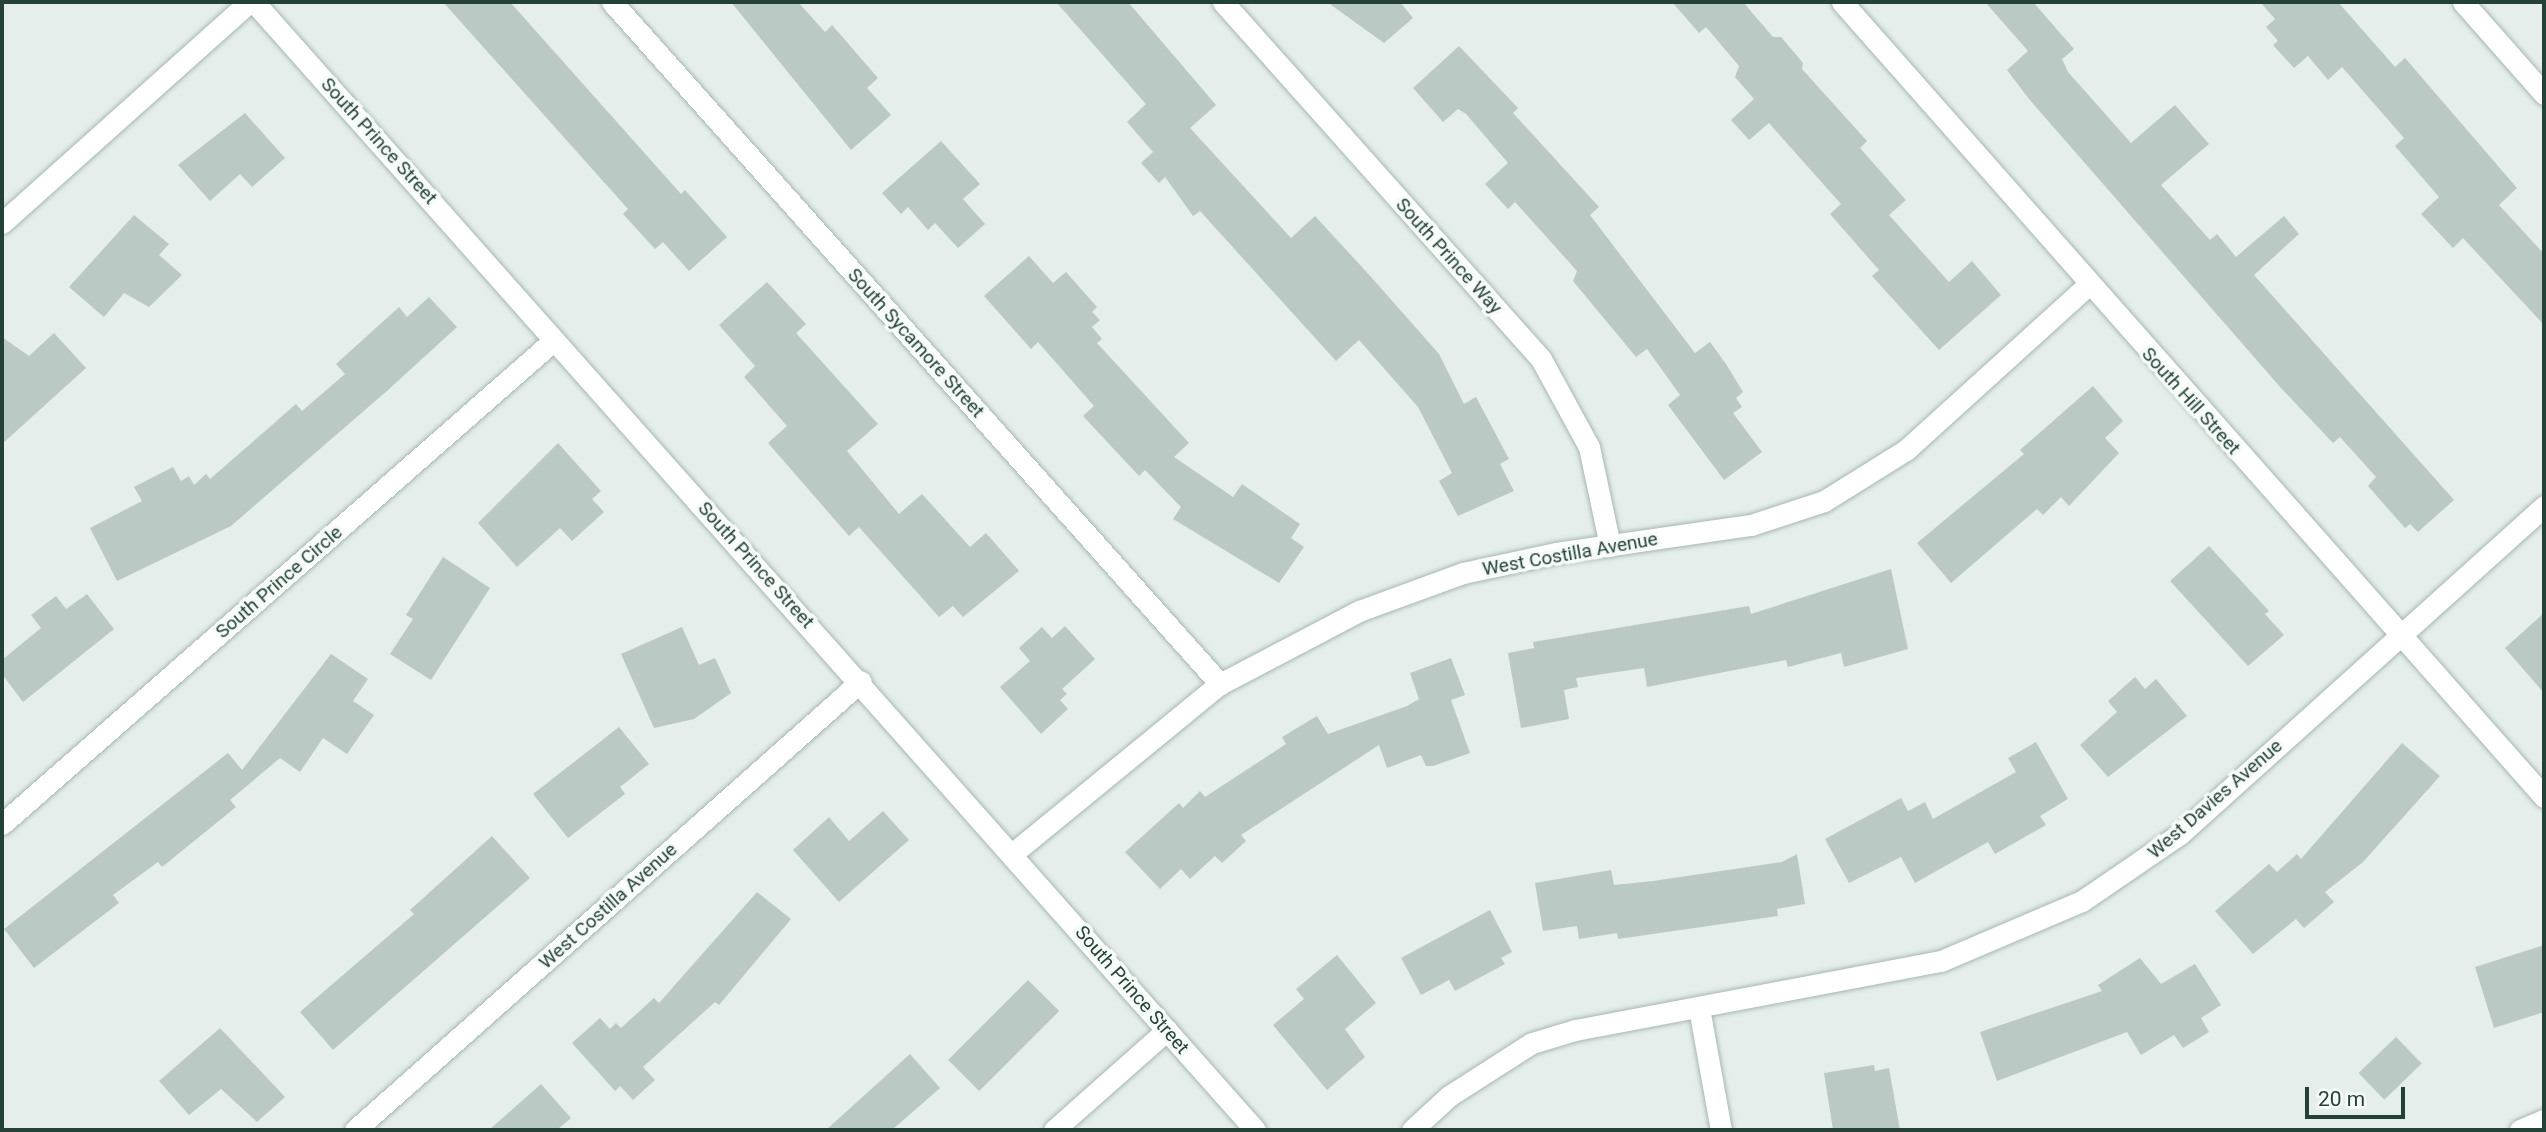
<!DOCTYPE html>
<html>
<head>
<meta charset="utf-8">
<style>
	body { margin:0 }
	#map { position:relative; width:2546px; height:1132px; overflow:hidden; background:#e5eeea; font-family:Roboto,sans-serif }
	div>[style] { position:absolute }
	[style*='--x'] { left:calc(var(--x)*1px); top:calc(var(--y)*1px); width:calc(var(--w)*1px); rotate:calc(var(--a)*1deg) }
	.building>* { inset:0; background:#bac9c3; transform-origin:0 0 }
	.roads { filter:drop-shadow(0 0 2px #a7b7b1) drop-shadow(0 0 2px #a7b7b1) }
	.minor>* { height:21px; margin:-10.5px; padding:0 10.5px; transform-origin:10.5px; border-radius:10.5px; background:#fff }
	.tertiary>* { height:21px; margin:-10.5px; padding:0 10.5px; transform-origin:10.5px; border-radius:10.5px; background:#fff }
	span { translate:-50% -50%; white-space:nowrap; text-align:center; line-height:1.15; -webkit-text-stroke:7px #f6fbf8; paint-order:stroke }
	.street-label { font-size:19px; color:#244138 }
	.frame { position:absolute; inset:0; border:4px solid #244138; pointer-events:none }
	.scale { position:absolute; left:2305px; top:1087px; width:100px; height:32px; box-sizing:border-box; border:4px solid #244138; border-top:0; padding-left:9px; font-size:21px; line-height:24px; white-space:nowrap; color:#244138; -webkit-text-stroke:5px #f6fbf8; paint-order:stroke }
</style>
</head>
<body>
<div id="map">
	<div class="building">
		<i style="clip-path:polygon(443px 2px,510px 2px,681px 194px,685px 190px,727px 237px,689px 271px,663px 242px,655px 249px,623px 214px,628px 209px)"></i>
		<i style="clip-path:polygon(731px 2px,798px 2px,825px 32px,832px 25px,878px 78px,867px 88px,891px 115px,851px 150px)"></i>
		<i style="clip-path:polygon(1056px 2px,1128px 2px,1216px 105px,1190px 128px,1291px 238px,1315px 216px,1372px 278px,1439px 354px,1464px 404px,1476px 397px,1509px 459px,1500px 464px,1514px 491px,1458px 516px,1439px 481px,1452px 473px,1418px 407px,1359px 340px,1336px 361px,1200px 211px,1193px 216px,1165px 177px,1159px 183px,1141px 163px,1153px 152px,1127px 122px,1146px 104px)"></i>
		<i style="clip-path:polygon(1327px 2px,1400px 2px,1413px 18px,1384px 43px)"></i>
		<i style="clip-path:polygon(1672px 2px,1743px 2px,1773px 37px,1781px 37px,1803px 63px,1802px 69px,1867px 141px,1860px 148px,1906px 200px,1889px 215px,1949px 282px,1972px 261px,2001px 295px,1939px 350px,1872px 276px,1879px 270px,1830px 214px,1841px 204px,1769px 123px,1749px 140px,1731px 120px,1754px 99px,1735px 77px,1739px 66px,1706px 27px,1699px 33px)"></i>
		<i style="clip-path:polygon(1985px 2px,2033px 2px,2074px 49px,2062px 59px,2068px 72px,2131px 143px,2175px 105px,2209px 144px,2161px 185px,2210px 240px,2217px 234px,2236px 257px,2284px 216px,2299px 234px,2254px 275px,2454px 500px,2418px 532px,2410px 524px,2405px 528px,2368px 486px,2376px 477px,2340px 437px,2333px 443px,2281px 388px,2029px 99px,2007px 70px,2028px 51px)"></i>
		<i style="clip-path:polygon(2260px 2px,2338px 2px,2395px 67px,2405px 58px,2517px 188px,2499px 205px,2544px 254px,2544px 325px,2463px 238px,2453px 248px,2421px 214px,2439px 197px,2395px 146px,2404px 138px,2342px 67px,2328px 80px,2308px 56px,2294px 68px,2273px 45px,2278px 41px,2266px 27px,2275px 19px)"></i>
		<i style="clip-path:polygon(1459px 46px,1518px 108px,1513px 113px,1599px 207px,1590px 215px,1695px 353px,1710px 342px,1726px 364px,1743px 392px,1736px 398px,1742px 407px,1733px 413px,1762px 452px,1724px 480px,1668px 405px,1680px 395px,1647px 349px,1636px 357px,1573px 281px,1577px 271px,1515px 202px,1508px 209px,1485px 184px,1508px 163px,1466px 114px,1458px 109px,1443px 122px,1413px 88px)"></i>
		<i style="clip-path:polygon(245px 113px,285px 158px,252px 187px,240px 174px,210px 201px,178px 165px)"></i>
		<i style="clip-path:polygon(941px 141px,980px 184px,963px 199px,985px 224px,958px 248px,935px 223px,928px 230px,908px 207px,901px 214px,882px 193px)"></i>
		<i style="clip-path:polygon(134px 215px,169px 244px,159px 255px,182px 275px,149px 307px,124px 293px,104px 317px,69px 287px)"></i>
		<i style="clip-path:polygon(1029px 256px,1053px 283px,1066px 272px,1097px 307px,1092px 312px,1100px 320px,1092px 327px,1102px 339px,1097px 343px,1189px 443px,1174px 457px,1233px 497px,1242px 484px,1300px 524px,1291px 538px,1304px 547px,1279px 583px,1173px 519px,1181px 507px,1145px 470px,1139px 476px,1083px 416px,1094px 406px,1038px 342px,1031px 349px,984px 296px)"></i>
		<i style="clip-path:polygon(767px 282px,806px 324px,796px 333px,878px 424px,847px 451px,899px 514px,922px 494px,970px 547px,986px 533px,1019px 571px,963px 617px,953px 606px,939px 617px,859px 527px,849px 536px,768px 443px,787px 426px,744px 377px,755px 366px,719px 325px)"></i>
		<i style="clip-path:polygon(429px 297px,457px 327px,388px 390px,231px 526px,117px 581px,90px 528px,142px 501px,134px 487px,173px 467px,181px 481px,189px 476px,194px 485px,206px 474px,210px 479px,296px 404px,302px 411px,345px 374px,336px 364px,399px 307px,407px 317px)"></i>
		<i style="clip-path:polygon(54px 333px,86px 368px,2px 444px,2px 337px,29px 356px)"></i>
		<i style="clip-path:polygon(2093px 386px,2123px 421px,2105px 438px,2119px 453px,2069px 506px,2061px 497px,2043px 515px,2037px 509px,1951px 583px,1917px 543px,2024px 454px,2020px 450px)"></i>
		<i style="clip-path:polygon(558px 443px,601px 491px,592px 499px,604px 512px,572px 541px,560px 528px,517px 567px,478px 523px)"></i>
		<i style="clip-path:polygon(2209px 546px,2269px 611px,2265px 614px,2284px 635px,2248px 666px,2170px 581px)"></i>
		<i style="clip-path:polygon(443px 557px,490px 588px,431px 680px,390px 654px,413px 619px,406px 615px)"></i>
		<i style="clip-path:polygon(1891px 569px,1908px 649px,1844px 667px,1841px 653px,1788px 667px,1786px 660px,1647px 687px,1644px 668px,1576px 678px,1578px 687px,1564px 690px,1569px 719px,1521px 728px,1508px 653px,1534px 648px,1533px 642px,1749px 606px,1751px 614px)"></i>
		<i style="clip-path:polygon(87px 594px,114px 629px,23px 702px,2px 674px,2px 660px,41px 628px,31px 615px,56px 596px,66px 609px)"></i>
		<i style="clip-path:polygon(2544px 613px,2544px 693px,2505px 648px)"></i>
		<i style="clip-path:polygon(1065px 626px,1095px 659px,1062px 689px,1067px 694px,1060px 700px,1068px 709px,1041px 734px,1000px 687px,1030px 661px,1019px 648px,1042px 627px,1052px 638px)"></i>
		<i style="clip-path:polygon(682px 627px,699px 665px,715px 658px,731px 693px,694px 719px,654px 728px,621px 654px)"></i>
		<i style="clip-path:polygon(331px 654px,368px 679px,353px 701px,374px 715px,347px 754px,323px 738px,300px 772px,280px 758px,230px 800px,236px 807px,162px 867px,158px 862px,113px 895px,119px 903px,34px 968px,4px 929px,228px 753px,242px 770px)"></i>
		<i style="clip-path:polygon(1451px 658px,1465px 695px,1451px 700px,1470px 753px,1433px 766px,1426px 766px,1421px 755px,1387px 768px,1379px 745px,1241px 835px,1246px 841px,1222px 863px,1215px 856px,1190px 879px,1181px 869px,1160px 889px,1125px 852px,1179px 803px,1183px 808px,1200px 791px,1205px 797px,1286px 744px,1282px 737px,1317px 716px,1328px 734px,1407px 706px,1419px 699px,1410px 673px)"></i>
		<i style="clip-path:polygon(2135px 677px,2145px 689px,2156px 679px,2187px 716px,2108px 777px,2080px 745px,2117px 712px,2108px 701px)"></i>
		<i style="clip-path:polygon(619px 727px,649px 764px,620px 787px,625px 794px,568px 838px,533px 794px)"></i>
		<i style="clip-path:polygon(2036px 742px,2068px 799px,2040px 816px,2046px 825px,1995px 854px,1988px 842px,1915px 883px,1901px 857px,1849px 883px,1825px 839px,1901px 798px,1908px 811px,1925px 802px,1933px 819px,2016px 772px,2008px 758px)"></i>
		<i style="clip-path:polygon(2402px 743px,2440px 776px,2363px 862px,2325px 892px,2334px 902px,2304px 928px,2296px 919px,2253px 954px,2215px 911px,2269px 864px,2277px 872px,2297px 854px,2301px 859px)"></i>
		<i style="clip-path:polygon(883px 811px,909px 840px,839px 902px,793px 850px,829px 817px,849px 841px)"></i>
		<i style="clip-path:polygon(492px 836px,530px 878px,333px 1050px,300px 1012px,414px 914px,410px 910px)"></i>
		<i style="clip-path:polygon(1797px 854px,1805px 904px,1777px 909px,1778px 916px,1618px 939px,1617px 933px,1579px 939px,1577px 926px,1543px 931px,1535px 883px,1611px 870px,1614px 885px,1653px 881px,1782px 862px)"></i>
		<i style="clip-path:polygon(757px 892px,791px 919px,719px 1005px,715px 1002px,643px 1067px,655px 1080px,633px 1100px,620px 1086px,615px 1091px,572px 1043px,600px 1018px,610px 1029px,616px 1023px,621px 1028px,654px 998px,659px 1003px)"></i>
		<i style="clip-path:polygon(1490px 910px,1512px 952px,1501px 958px,1505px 964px,1455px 991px,1449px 980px,1421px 995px,1401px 958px)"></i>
		<i style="clip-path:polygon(2544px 945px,2544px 1012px,2494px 1028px,2475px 967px)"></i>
		<i style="clip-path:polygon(1337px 955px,1376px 1003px,1345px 1029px,1365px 1057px,1327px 1090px,1273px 1025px,1304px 999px,1296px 989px)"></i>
		<i style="clip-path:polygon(2140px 958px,2161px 984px,2195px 964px,2221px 1005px,2201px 1018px,2209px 1032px,2183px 1048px,2174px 1035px,2141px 1055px,2127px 1032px,1997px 1081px,1980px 1032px,2102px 991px,2098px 985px)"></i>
		<i style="left:1028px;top:980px;width:44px;height:113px;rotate:45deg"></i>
		<i style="clip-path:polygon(220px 1028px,285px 1097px,257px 1122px,221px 1089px,189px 1115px,159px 1081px)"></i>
		<i style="left:2396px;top:1037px;width:37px;height:52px;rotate:46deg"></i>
		<i style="clip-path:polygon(910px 1054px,940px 1088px,892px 1130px,826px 1130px)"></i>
		<i style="clip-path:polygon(1874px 1065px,1875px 1071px,1889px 1068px,1900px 1130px,1833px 1130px,1824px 1073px)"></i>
		<i style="clip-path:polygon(541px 1084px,571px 1118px,557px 1130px,489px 1130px)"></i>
	</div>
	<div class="roads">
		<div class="minor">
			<i style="--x:612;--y:2;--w:914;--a:48.28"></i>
			<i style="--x:1223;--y:2;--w:478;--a:48.3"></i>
			<i style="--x:1541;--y:359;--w:100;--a:61.4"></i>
			<i style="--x:1589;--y:447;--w:101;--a:78"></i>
			<i style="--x:1842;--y:2;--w:1061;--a:48.55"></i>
			<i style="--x:2463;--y:2;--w:123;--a:48.6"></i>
			<i style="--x:2;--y:223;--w:331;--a:-41.8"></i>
			<i style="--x:2;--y:824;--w:734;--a:-41.24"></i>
			<i style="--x:1012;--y:854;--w:269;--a:-39.3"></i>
			<i style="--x:1220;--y:684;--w:157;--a:-27.7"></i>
			<i style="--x:1359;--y:611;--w:111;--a:-20.1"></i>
			<i style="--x:1463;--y:573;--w:95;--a:-12.1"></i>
			<i style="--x:1556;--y:553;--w:197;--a:-8.2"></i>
			<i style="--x:1751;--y:525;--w:77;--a:-18.2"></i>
			<i style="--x:1824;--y:501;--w:97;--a:-31.9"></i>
			<i style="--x:1906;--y:450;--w:246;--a:-42.2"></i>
			<i style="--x:1699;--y:1008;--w:124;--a:79.8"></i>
			<i style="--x:355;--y:1130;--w:676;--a:-41.58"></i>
			<i style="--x:1054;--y:1130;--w:151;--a:-41.5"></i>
			<i style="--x:1412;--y:1130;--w:50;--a:-42.6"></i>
			<i style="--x:1449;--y:1096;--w:98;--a:-32.6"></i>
			<i style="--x:1532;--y:1043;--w:45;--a:-16.8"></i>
			<i style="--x:1575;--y:1030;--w:372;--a:-10.7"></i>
			<i style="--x:1941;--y:961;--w:153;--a:-23.1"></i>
			<i style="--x:2082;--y:901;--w:119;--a:-34.4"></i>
			<i style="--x:2180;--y:834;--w:490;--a:-42"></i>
			<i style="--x:2520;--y:1130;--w:26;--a:-23"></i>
		</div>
		<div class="tertiary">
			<i style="--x:254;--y:2;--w:1508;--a:48.41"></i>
		</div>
	</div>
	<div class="street-label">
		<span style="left:379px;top:141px;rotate:48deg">South Prince Street</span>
		<span style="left:1449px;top:256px;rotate:48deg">South Prince Way</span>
		<span style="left:916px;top:343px;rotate:48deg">South Sycamore Street</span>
		<span style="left:2191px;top:401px;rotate:48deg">South Hill Street</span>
		<span style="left:1570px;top:554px;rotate:-10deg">West Costilla Avenue</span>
		<span style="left:756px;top:565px;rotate:48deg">South Prince Street</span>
		<span style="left:279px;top:582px;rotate:-41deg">South Prince Circle</span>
		<span style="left:2215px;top:799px;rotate:-41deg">West Davies Avenue</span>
		<span style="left:608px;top:906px;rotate:-42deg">West Costilla Avenue</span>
		<span style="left:1132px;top:990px;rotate:49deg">South Prince Street</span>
	</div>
	<div class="frame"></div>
	<div class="scale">20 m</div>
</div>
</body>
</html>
